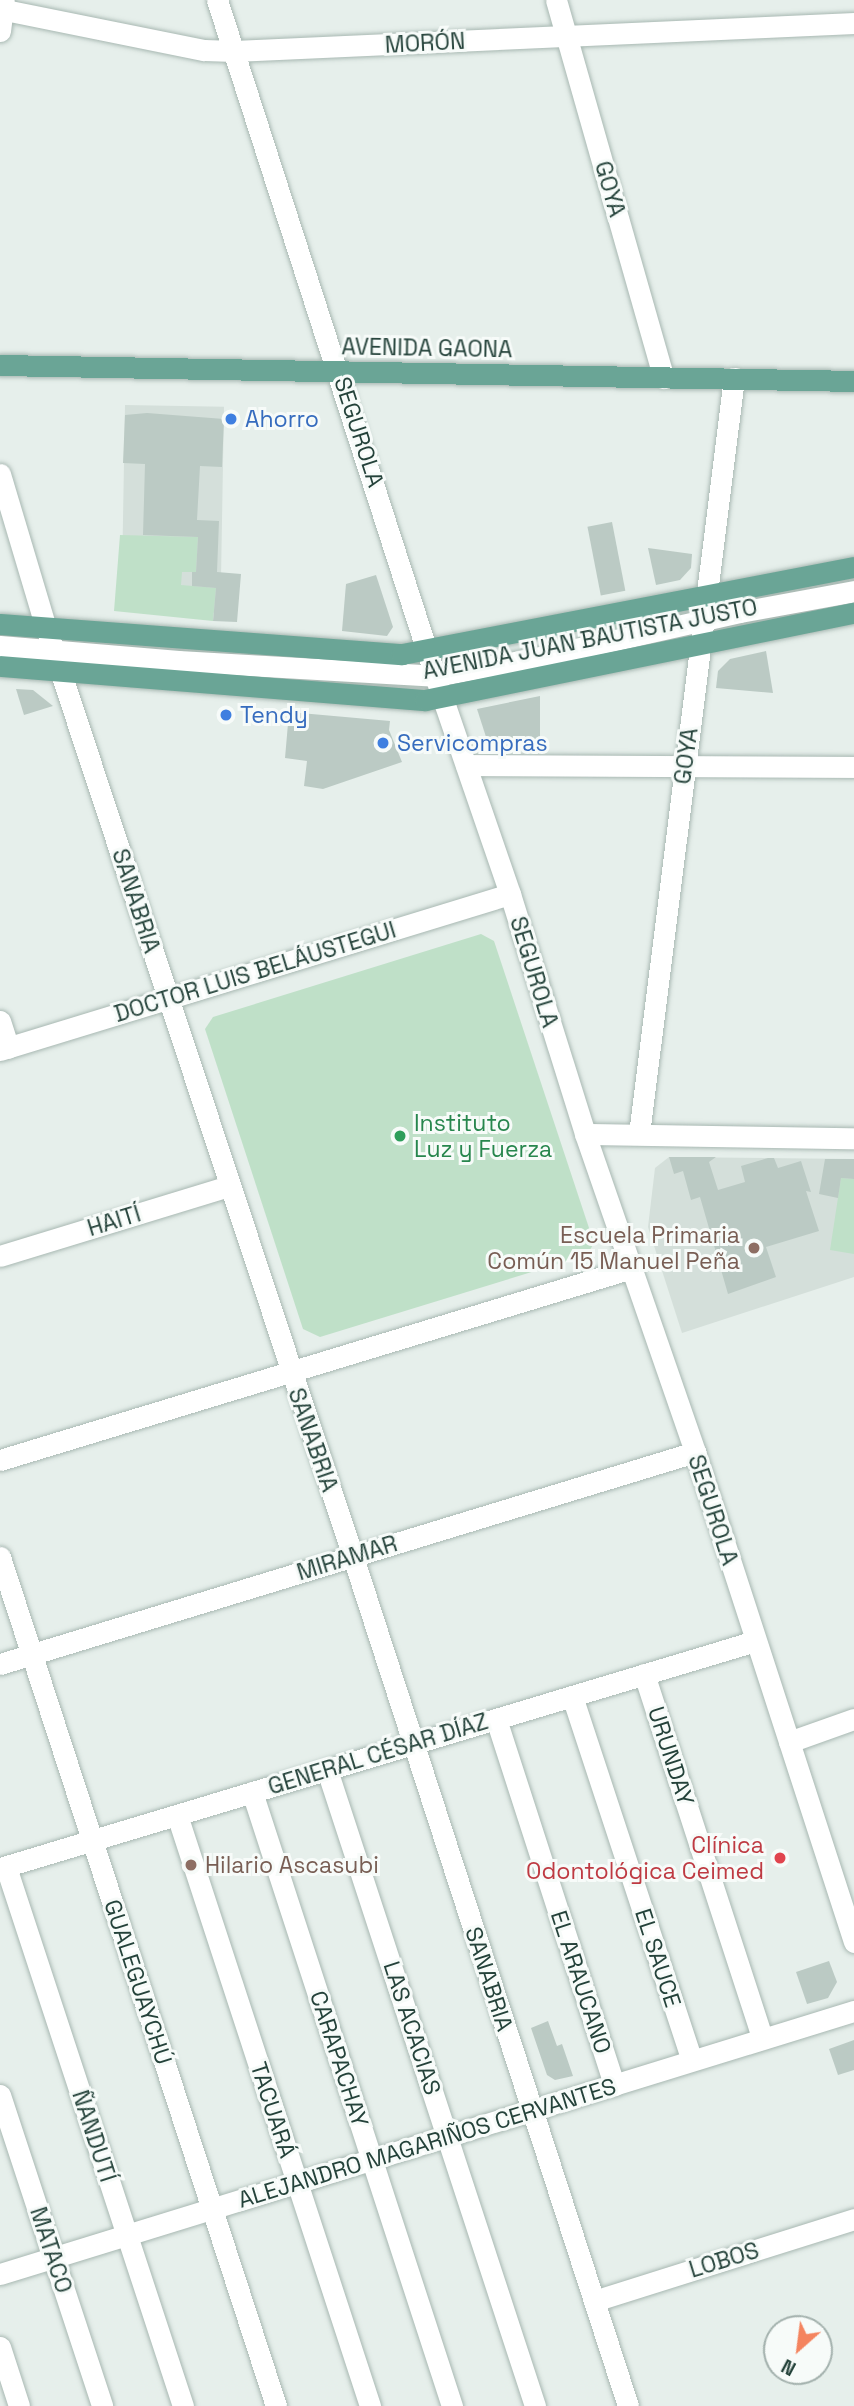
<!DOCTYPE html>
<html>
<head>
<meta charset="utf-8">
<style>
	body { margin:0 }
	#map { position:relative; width:854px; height:2406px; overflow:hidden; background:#e6efeb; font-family:"Space Grotesk",sans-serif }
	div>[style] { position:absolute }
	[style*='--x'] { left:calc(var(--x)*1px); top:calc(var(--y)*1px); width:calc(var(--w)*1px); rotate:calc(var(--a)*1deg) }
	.built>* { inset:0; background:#d4dfda; transform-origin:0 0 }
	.green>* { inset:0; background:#bfe0c8 }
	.building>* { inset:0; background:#bbcac4; transform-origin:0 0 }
	.roads { filter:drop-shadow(0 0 2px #a8b8b2) drop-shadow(0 0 2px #a8b8b2) }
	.minor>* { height:21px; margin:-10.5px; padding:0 10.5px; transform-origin:10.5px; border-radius:10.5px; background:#fff }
	.major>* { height:21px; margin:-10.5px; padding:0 10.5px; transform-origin:10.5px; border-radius:10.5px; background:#6aa596 }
	.dots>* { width:19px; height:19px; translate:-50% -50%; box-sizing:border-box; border:4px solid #f7fbf9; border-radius:50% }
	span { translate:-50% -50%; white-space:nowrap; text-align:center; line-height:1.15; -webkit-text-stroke:6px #f7fbf9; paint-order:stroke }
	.street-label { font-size:23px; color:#24423a }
	.shop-label { font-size:23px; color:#366cbe }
	.left { translate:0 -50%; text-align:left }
	.leisure-label { font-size:23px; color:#27864d }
	.education-label { font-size:23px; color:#785e54 }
	.right { translate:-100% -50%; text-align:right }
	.health-label { font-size:23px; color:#be3a42 }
	.north { position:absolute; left:763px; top:2315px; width:70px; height:70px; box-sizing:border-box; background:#f7fbf9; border:2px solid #a3b1ad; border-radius:50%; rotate:208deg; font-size:19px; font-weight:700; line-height:28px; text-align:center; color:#24423a }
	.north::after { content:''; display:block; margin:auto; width:24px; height:32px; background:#f4845f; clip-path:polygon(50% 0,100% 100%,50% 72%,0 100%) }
</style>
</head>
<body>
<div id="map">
	<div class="built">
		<i style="left:125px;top:405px;width:99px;height:206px;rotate:1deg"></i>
		<i style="clip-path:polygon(669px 1157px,854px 1159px,854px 1277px,682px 1333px,648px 1227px,655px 1168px)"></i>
	</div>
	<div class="green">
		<i style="clip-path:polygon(120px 535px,198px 537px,196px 572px,182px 572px,181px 585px,216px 588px,213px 621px,114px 611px)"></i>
		<i style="clip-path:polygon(671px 613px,673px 615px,609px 632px,608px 625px)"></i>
		<i style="clip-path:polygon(481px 934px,494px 941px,594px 1243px,587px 1255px,320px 1337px,303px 1329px,205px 1029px,213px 1017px)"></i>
		<i style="clip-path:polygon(854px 1175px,854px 1254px,830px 1250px,841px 1178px,853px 1179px)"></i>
	</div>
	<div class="building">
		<i style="clip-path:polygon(147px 413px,224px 419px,222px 467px,200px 466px,197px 520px,219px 521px,217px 572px,241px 574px,237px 622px,213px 621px,216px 588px,192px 586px,192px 572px,196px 572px,198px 537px,143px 535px,145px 464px,123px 463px,125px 415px)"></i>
		<i style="left:612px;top:522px;width:70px;height:25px;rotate:79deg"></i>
		<i style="clip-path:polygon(648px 548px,692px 554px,691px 568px,680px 580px,656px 585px)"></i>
		<i style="clip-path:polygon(376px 575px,393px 627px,387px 636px,342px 631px,346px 584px)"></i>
		<i style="clip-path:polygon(766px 651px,773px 693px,716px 688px,718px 671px,730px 659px)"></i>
		<i style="clip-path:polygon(16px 689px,33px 690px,53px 706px,24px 715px)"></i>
		<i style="clip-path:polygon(540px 696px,540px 741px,487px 740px,477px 709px)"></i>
		<i style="clip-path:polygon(289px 712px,390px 721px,389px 730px,402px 762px,323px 789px,304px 786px,307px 761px,285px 758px)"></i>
		<i style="clip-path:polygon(669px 1157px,716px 1157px,709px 1162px,718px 1190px,745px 1182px,741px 1166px,768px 1158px,774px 1158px,778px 1168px,801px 1161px,811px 1192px,806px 1191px,819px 1231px,766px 1247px,776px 1277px,728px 1294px,700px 1197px,691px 1200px,683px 1171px,674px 1174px)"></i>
		<i style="clip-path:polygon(825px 1159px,854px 1159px,854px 1179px,841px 1178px,838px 1198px,819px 1194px)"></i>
		<i style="clip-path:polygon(829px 1961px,837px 1982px,828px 1998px,807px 2004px,796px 1972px)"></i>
		<i style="clip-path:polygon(548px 2021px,557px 2046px,562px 2044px,573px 2076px,555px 2080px,547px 2075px,531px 2028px)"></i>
		<i style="clip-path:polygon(854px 2040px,854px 2070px,838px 2075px,829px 2049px)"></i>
	</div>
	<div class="roads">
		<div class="minor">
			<i style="--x:217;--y:0;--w:710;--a:72.13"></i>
			<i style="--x:435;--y:676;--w:231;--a:71"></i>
			<i style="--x:510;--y:894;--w:251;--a:72.6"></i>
			<i style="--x:585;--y:1134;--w:336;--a:70.9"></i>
			<i style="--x:695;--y:1452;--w:515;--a:72.02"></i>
			<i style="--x:556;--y:0;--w:393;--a:74.1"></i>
			<i style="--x:0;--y:9;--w:208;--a:11.4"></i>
			<i style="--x:204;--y:50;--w:30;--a:2"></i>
			<i style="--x:234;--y:51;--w:621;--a:-2.59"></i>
			<i style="--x:0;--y:31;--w:31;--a:-83"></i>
			<i style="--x:0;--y:474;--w:161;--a:73.4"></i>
			<i style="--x:46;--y:628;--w:978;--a:71.71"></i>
			<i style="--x:353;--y:1557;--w:892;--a:72.05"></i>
			<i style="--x:0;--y:646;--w:179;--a:4.8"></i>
			<i style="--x:178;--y:661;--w:257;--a:3.3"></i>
			<i style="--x:435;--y:676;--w:97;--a:-10"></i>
			<i style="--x:531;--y:659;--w:214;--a:-12.7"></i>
			<i style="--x:740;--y:612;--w:116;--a:-10.4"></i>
			<i style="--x:466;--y:765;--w:388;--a:0.3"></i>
			<i style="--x:0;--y:1021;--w:28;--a:72"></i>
			<i style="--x:0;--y:1050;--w:533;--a:-17.01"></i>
			<i style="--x:585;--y:1134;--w:269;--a:0.9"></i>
			<i style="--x:639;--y:1134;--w:762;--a:-82.84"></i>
			<i style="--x:0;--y:1256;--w:239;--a:-17"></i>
			<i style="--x:0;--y:1460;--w:661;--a:-16.9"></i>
			<i style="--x:0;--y:1557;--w:893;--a:71.99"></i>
			<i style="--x:0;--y:1664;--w:727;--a:-16.96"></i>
			<i style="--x:644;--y:1674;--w:383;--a:72"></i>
			<i style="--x:572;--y:1696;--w:383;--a:71.8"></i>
			<i style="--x:496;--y:1719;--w:385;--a:72.1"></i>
			<i style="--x:789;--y:1742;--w:69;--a:-19.5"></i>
			<i style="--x:327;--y:1770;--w:669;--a:71.89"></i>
			<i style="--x:252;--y:1792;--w:646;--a:71.96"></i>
			<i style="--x:177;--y:1815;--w:622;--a:71.91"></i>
			<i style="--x:6;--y:1867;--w:567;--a:71.82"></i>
			<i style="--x:0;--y:1868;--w:788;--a:-16.73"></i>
			<i style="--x:0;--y:2095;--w:327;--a:71.8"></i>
			<i style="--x:0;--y:2274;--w:894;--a:-17.12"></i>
			<i style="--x:594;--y:2301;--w:273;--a:-17.5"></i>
			<i style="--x:0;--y:2347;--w:62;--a:72.1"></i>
		</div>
		<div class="major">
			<i style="--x:0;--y:365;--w:854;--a:1.07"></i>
			<i style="--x:0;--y:624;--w:403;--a:4.3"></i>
			<i style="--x:402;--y:654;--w:460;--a:-10.9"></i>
			<i style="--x:0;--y:666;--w:426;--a:4.6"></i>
			<i style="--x:425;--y:700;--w:438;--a:-11.5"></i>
		</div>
	</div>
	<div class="dots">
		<i style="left:231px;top:419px;background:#3f7fe0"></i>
		<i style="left:226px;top:715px;background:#3f7fe0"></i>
		<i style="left:383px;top:743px;background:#3f7fe0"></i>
		<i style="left:400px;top:1136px;background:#2e9e5b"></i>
		<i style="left:754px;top:1248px;background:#8d6e63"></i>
		<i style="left:780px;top:1858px;background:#e0444e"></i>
		<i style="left:191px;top:1865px;background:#8d6e63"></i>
	</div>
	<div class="street-label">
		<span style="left:425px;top:43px;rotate:-3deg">MORÓN</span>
		<span style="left:610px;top:189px;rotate:74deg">GOYA</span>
		<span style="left:427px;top:348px;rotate:1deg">AVENIDA GAONA</span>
		<span style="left:359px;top:432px;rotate:72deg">SEGUROLA</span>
		<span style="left:590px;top:639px;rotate:-11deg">AVENIDA JUAN BAUTISTA JUSTO</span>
		<span style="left:686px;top:756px;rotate:-82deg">GOYA</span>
		<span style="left:136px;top:901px;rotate:72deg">SANABRIA</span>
		<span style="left:255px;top:972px;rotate:-17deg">DOCTOR LUIS BELÁUSTEGUI</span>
		<span style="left:534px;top:972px;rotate:73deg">SEGUROLA</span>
		<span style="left:114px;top:1221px;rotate:-17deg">HAITÍ</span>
		<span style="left:313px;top:1440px;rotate:71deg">SANABRIA</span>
		<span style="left:713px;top:1510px;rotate:72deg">SEGUROLA</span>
		<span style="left:347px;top:1558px;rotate:-17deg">MIRAMAR</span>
		<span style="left:378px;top:1754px;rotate:-17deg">GENERAL CÉSAR DÍAZ</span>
		<span style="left:671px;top:1756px;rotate:72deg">URUNDAY</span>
		<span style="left:658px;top:1958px;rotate:72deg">EL SAUCE</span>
		<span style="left:489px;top:1979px;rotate:72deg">SANABRIA</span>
		<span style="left:138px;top:1982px;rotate:72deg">GUALEGUAYCHÚ</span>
		<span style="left:581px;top:1982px;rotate:72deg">EL ARAUCANO</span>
		<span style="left:412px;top:2028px;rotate:72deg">LAS ACACIAS</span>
		<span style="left:339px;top:2059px;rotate:72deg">CARAPACHAY</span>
		<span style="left:273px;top:2110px;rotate:72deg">TACUARÁ</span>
		<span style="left:94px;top:2136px;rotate:72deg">ÑANDUTÍ</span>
		<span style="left:427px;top:2143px;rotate:-17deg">ALEJANDRO MAGARIÑOS CERVANTES</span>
		<span style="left:51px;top:2250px;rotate:72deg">MATACO</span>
		<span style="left:724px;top:2260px;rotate:-17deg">LOBOS</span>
	</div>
	<div class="shop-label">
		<span class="left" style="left:245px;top:419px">Ahorro</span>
		<span class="left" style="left:240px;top:715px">Tendy</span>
		<span class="left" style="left:397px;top:743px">Servicompras</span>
	</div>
	<div class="leisure-label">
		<span class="left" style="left:414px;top:1136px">Instituto<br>Luz y Fuerza</span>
	</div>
	<div class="education-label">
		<span class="right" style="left:740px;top:1248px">Escuela Primaria<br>Común 15 Manuel Peña</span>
		<span class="left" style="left:205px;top:1865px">Hilario Ascasubi</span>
	</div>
	<div class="health-label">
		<span class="right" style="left:764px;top:1858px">Clínica<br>Odontológica Ceimed</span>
	</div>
	<div class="north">N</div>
</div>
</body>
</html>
